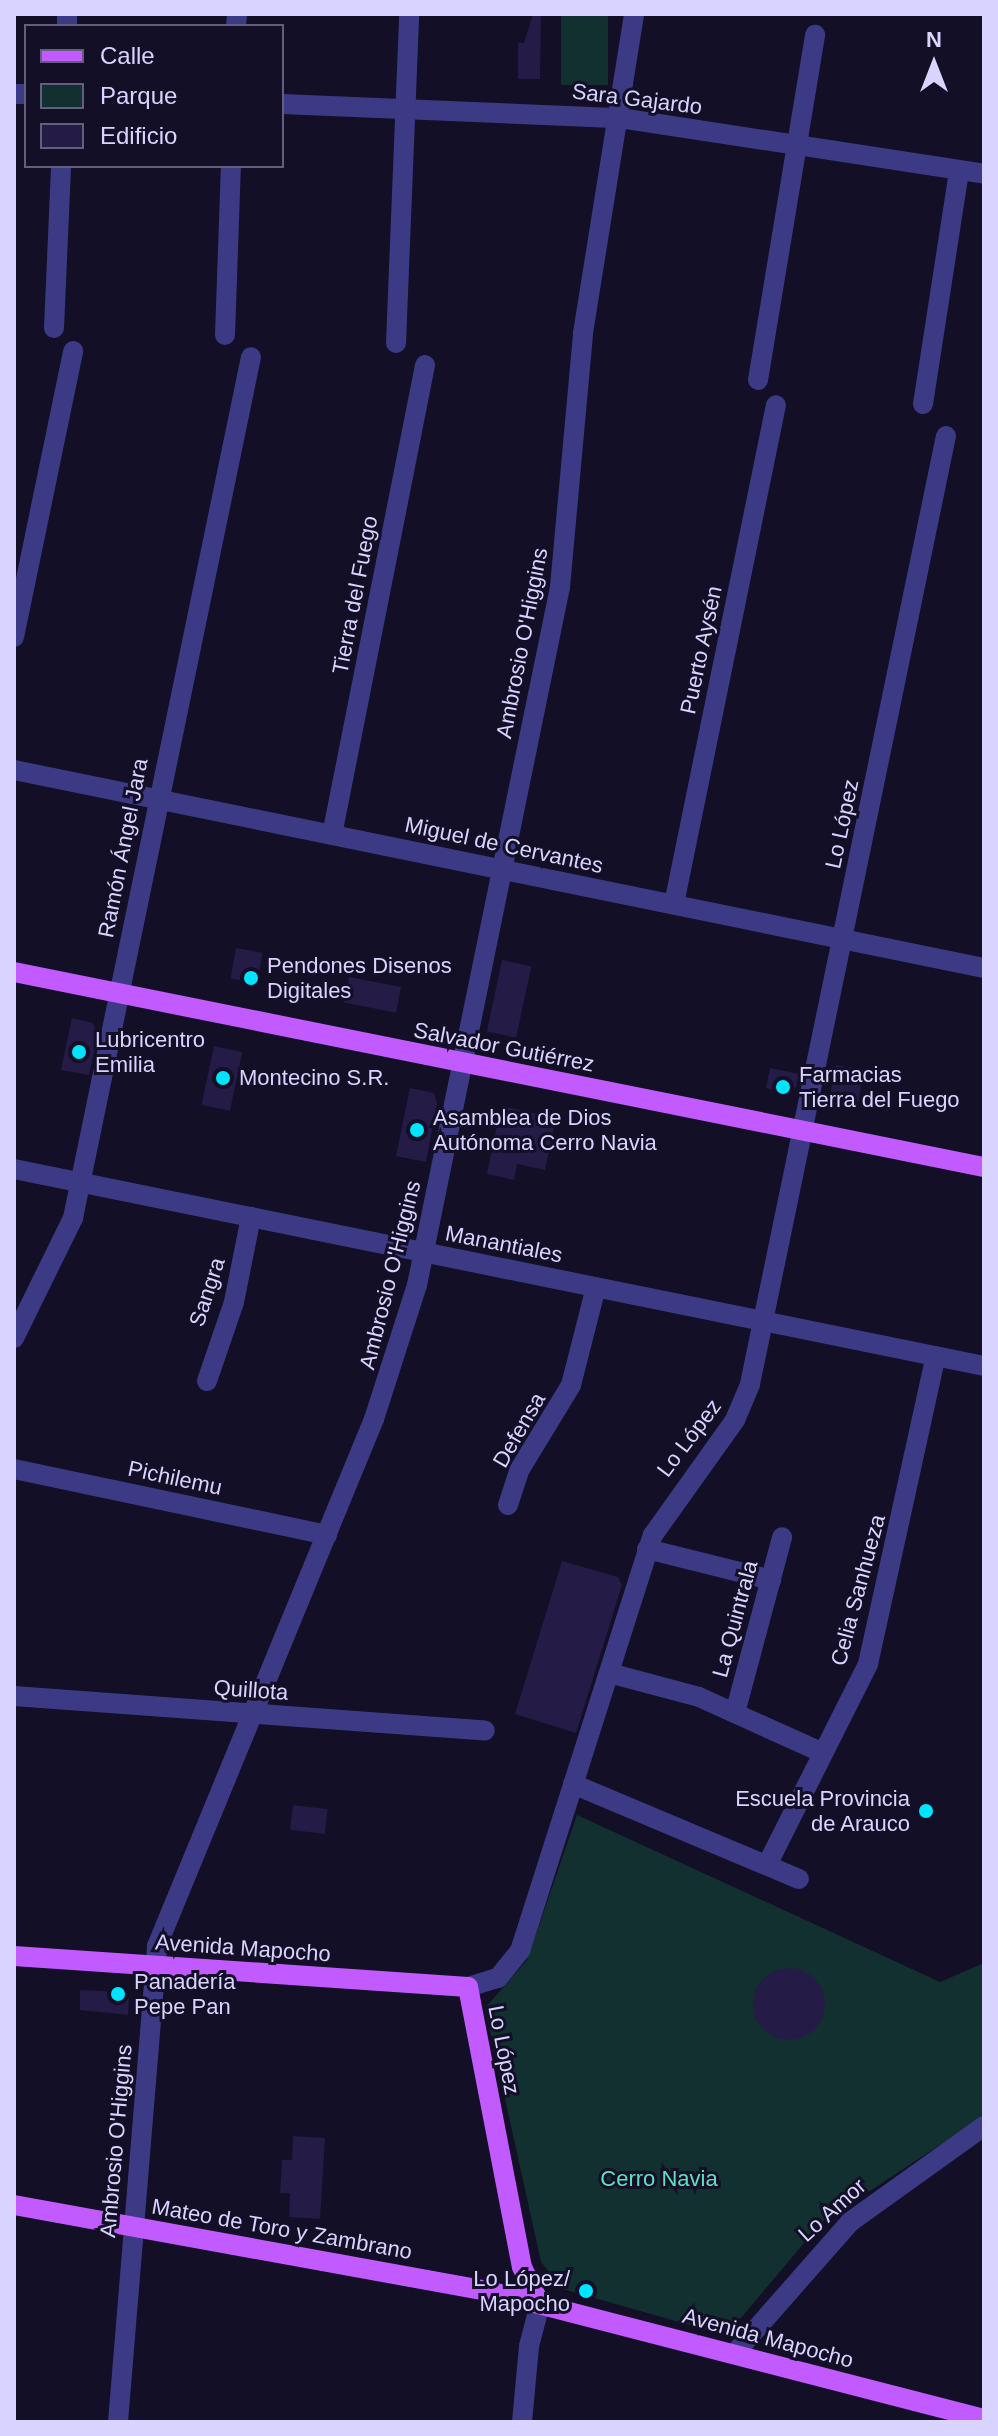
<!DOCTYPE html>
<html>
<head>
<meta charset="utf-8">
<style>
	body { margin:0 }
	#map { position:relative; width:998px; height:2436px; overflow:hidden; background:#130f26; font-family:Helvetica,sans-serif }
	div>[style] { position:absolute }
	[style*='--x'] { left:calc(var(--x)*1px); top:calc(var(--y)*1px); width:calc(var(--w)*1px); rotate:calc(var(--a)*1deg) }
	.green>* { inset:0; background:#12302f; transform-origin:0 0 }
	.building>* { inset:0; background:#241b47; transform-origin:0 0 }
	.round { border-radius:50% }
	.minor>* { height:20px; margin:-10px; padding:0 10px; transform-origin:10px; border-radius:10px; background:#3d3a85 }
	.major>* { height:20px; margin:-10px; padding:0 10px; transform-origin:10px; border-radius:10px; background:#c25bff }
	.dots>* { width:22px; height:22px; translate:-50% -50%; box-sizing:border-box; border:4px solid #130f26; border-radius:50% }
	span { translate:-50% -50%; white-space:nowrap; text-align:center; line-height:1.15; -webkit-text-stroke:6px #130f26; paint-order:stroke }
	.street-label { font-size:22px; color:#d9d4ff }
	.poi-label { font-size:22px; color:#d9d4ff }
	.left { translate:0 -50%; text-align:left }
	.right { translate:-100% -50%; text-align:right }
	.park-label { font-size:22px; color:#5fe0c0 }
	.frame { position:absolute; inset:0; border:16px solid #d9d4ff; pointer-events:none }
	.legend { position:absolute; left:24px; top:24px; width:260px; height:144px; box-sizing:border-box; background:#130f26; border:2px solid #625e7d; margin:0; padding:10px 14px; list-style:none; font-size:24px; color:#d9d4ff }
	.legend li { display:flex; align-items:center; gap:16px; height:40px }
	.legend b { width:40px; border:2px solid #625e7d }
	.north { position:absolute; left:894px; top:24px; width:80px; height:80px; -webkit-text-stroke:6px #130f26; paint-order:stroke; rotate:0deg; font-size:22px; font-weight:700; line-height:32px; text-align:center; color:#d9d4ff }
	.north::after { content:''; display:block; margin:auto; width:28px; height:36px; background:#d9d4ff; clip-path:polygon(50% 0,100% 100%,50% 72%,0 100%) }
</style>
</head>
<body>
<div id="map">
	<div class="green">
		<i style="left:561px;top:14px;width:47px;height:71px"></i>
		<i style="clip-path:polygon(577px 1815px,940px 1982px,984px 1963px,984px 2116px,821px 2223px,734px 2326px,714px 2332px,563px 2289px,541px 2262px,485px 2008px,527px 1960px)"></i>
	</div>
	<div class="building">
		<i style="clip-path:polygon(533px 14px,541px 14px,540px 79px,518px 79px,518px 43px,524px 43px)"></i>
		<i style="left:236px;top:948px;width:27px;height:31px;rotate:10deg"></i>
		<i style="left:502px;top:960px;width:30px;height:73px;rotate:12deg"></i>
		<i style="left:349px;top:977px;width:53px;height:26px;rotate:11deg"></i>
		<i style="clip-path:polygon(72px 1018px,93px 1023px,98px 1034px,89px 1075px,61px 1070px)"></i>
		<i style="left:214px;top:1046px;width:29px;height:60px;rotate:12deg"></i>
		<i style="clip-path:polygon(836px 1065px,863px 1070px,858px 1106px,830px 1095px)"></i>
		<i style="clip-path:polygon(770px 1068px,799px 1074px,796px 1087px,786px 1093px,766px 1088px)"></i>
		<i style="clip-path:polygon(410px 1088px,434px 1093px,437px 1103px,426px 1162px,396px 1156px)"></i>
		<i style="clip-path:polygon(501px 1106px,556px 1118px,545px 1170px,517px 1164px,514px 1180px,487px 1174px)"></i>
		<i style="clip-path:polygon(562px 1561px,618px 1577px,622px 1585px,576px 1733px,515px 1714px)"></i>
		<i style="left:293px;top:1805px;width:35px;height:25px;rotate:7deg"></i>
		<i class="round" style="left:753px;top:1968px;width:72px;height:72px"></i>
		<i style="clip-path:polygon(80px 1990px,122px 1992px,129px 1999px,128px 2015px,80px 2010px)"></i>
		<i style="clip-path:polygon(293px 2136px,325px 2138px,320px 2219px,289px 2217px,290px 2193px,280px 2193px,282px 2160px,292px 2160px)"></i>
	</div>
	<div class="minor">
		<i style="--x:67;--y:26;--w:12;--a:-90"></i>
		<i style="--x:236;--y:26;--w:12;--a:-85"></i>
		<i style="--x:14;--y:94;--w:12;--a:0"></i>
		<i style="--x:282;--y:104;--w:338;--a:2.4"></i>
		<i style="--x:620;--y:118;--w:368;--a:8.7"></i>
		<i style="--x:54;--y:328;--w:162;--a:-87.5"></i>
		<i style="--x:225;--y:335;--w:169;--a:-88"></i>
		<i style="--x:396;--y:343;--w:329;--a:-87.7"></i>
		<i style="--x:758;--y:380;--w:350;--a:-80.6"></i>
		<i style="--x:923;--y:404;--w:236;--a:-81.2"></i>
		<i style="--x:14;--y:637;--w:292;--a:-78.3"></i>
		<i style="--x:14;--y:770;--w:990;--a:11.54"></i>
		<i style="--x:332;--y:835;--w:479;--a:-78.8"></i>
		<i style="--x:674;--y:904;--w:509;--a:-78.45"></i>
		<i style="--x:14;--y:1169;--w:990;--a:11.48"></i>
		<i style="--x:14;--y:1338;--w:134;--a:-63.8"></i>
		<i style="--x:73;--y:1218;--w:879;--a:-78.32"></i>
		<i style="--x:207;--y:1381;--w:83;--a:-71.1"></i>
		<i style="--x:234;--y:1302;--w:87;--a:-78.7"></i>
		<i style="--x:14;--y:1469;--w:320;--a:11.9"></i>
		<i style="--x:508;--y:1505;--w:38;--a:-72"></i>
		<i style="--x:520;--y:1469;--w:98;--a:-58.7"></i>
		<i style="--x:571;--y:1385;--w:101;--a:-75.7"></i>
		<i style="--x:647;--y:1549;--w:128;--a:14"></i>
		<i style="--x:609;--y:1673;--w:93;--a:14.9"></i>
		<i style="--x:699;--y:1697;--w:136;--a:24.3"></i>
		<i style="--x:14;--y:1696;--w:472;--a:4.2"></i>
		<i style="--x:735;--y:1713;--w:182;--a:-75"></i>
		<i style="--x:573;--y:1784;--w:245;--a:22.8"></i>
		<i style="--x:767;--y:1865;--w:225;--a:-63.3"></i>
		<i style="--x:868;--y:1664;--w:315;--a:-77.6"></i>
		<i style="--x:468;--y:1987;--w:31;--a:-17"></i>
		<i style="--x:498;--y:1978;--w:35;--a:-51"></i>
		<i style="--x:520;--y:1951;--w:437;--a:-72.3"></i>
		<i style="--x:653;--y:1535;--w:141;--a:-54.5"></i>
		<i style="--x:735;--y:1420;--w:39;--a:-67"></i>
		<i style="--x:750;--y:1384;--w:968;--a:-78.32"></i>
		<i style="--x:735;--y:2353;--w:174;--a:-48.7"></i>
		<i style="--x:850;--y:2222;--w:165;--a:-35.6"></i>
		<i style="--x:118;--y:2422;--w:478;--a:-85.3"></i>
		<i style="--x:157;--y:1946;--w:570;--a:-67.62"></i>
		<i style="--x:374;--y:1419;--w:141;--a:-72.2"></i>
		<i style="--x:417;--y:1285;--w:712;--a:-78.42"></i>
		<i style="--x:560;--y:587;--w:255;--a:-84.8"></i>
		<i style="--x:583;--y:333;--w:323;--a:-80.9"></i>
		<i style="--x:522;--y:2422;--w:76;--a:-84.7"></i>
		<i style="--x:529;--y:2346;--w:43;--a:-75.3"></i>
	</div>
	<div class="major">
		<i style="--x:14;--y:972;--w:989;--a:11.37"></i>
		<i style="--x:14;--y:1956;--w:455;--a:3.9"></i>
		<i style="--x:468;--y:1987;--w:285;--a:79.1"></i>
		<i style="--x:522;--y:2267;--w:41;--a:64.1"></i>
		<i style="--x:14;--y:2205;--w:482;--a:10.3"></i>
		<i style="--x:488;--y:2291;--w:512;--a:14.47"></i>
	</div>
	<div class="dots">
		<i style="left:251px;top:978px;background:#00e5ff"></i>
		<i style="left:79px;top:1052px;background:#00e5ff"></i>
		<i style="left:223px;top:1078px;background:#00e5ff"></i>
		<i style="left:783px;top:1087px;background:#00e5ff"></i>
		<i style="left:417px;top:1130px;background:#00e5ff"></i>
		<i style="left:926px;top:1811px;background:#00e5ff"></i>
		<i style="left:118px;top:1994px;background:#00e5ff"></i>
		<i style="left:586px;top:2291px;background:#00e5ff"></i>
	</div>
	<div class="street-label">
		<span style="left:637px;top:99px;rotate:7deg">Sara Gajardo</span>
		<span style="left:355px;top:595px;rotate:-79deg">Tierra del Fuego</span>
		<span style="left:522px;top:643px;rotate:-79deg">Ambrosio O'Higgins</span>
		<span style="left:701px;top:650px;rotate:-78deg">Puerto Aysén</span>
		<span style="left:842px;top:824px;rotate:-78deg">Lo López</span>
		<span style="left:504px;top:845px;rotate:12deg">Miguel de Cervantes</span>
		<span style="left:123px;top:848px;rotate:-79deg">Ramón Ángel Jara</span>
		<span style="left:504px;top:1047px;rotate:11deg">Salvador Gutiérrez</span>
		<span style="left:504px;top:1244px;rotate:11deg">Manantiales</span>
		<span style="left:390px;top:1275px;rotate:-76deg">Ambrosio O'Higgins</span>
		<span style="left:207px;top:1292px;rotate:-72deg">Sangra</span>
		<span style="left:519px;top:1430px;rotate:-60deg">Defensa</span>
		<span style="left:689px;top:1438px;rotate:-53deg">Lo López</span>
		<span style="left:175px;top:1478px;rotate:12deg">Pichilemu</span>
		<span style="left:858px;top:1590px;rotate:-75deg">Celia Sanhueza</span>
		<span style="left:735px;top:1619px;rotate:-75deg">La Quintrala</span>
		<span style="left:251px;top:1690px;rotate:4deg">Quillota</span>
		<span style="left:243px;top:1948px;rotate:4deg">Avenida Mapocho</span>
		<span style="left:504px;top:2050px;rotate:79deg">Lo López</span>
		<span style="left:116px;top:2141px;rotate:-85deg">Ambrosio O'Higgins</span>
		<span style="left:832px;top:2210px;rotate:-42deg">Lo Amor</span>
		<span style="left:282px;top:2229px;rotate:10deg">Mateo de Toro y Zambrano</span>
		<span style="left:768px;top:2338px;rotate:15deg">Avenida Mapocho</span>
	</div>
	<div class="poi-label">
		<span class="left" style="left:267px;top:978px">Pendones Disenos<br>Digitales</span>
		<span class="left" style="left:95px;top:1052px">Lubricentro<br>Emilia</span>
		<span class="left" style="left:799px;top:1087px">Farmacias<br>Tierra del Fuego</span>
		<span class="left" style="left:239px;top:1078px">Montecino S.R.</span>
		<span class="left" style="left:433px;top:1130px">Asamblea de Dios<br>Autónoma Cerro Navia</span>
		<span class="right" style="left:910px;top:1811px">Escuela Provincia<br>de Arauco</span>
		<span class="left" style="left:134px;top:1994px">Panadería<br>Pepe Pan</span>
		<span class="right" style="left:570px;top:2291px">Lo López/<br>Mapocho</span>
	</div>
	<div class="park-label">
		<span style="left:659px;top:2179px">Cerro Navia</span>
	</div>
	<div class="frame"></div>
	<ul class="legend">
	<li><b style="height:10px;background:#c25bff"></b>Calle</li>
	<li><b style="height:22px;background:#12302f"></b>Parque</li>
	<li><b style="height:22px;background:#241b47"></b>Edificio</li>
	</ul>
	<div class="north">N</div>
</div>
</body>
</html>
